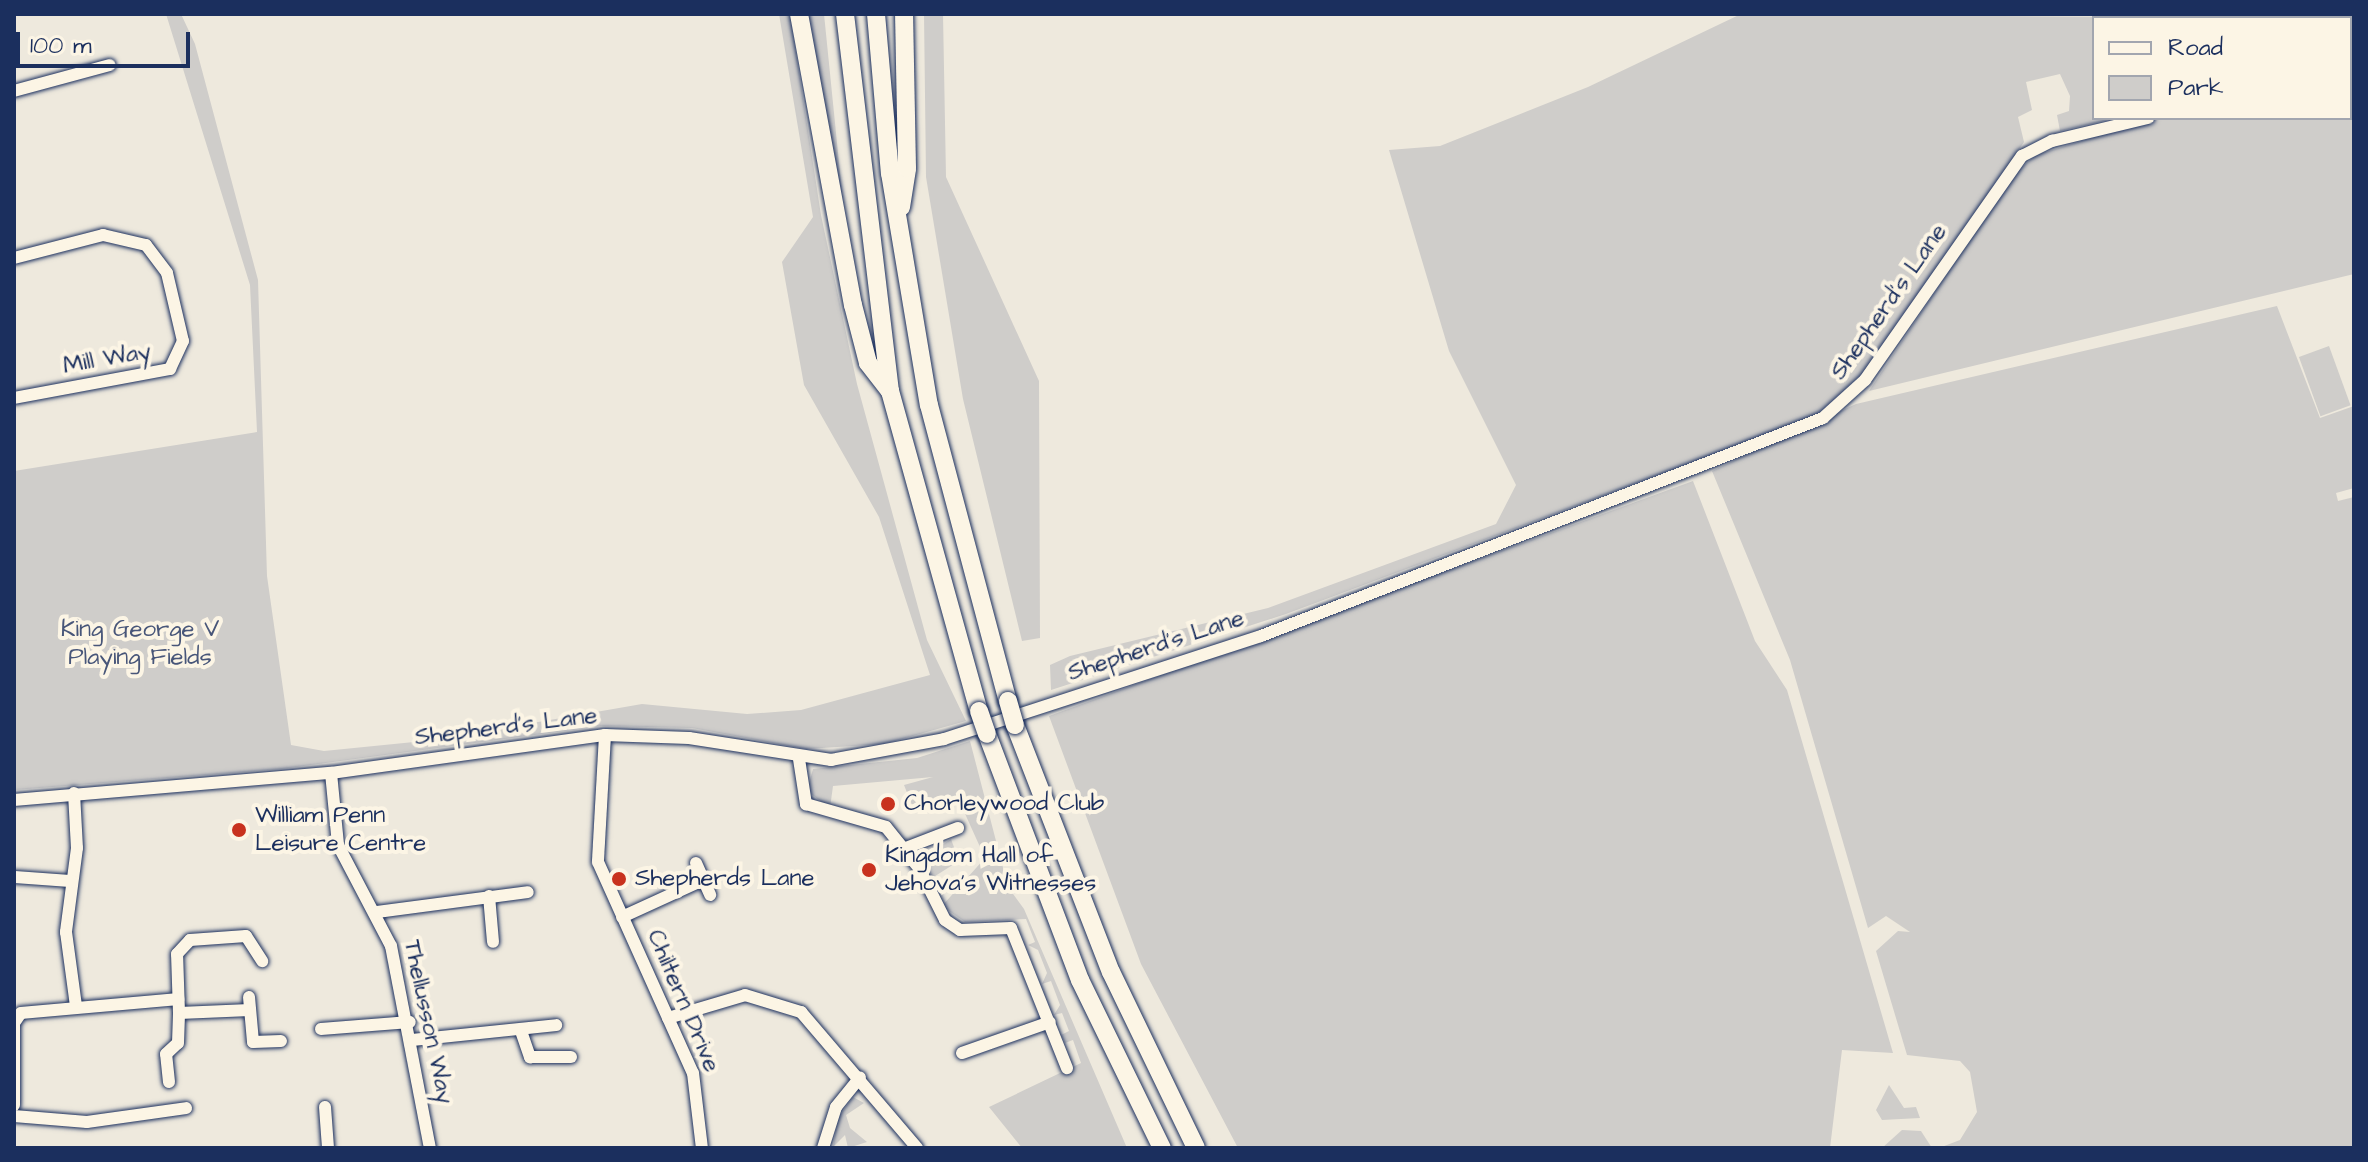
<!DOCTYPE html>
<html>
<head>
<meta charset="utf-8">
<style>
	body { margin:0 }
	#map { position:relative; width:2368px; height:1162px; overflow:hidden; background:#eee9dd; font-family:"Architects Daughter",sans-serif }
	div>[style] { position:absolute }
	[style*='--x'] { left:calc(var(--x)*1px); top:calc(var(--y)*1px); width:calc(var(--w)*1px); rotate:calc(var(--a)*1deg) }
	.green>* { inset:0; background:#cfcdca; transform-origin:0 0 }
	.roads { filter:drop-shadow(0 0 2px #1b2f5e) drop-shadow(0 0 2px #1b2f5e) }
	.minor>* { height:12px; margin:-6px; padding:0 6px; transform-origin:6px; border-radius:6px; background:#fcf5e5 }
	.highway>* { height:18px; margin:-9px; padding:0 9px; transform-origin:9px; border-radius:9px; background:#fcf5e5 }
	.bridges { filter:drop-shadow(0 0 2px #1b2f5e) drop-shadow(0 0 2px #1b2f5e) }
	.highway-bridge>* { height:18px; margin:-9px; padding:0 9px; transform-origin:9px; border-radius:9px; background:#fcf5e5 }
	.dots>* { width:22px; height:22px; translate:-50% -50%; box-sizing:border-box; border:4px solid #fcf5e5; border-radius:50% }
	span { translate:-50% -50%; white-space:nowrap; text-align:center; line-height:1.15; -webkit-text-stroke:8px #fcf5e5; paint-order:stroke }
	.street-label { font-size:24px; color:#1b2f5e }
	.park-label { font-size:24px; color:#485679 }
	.poi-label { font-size:24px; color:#1b2f5e }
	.left { translate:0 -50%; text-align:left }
	.frame { position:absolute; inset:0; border:16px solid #1b2f5e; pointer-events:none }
	.legend { position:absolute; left:2092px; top:16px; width:260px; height:104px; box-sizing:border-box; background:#fcf5e5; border:2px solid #a2a6af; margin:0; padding:10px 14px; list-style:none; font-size:24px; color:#1b2f5e }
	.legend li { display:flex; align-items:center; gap:16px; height:40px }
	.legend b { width:40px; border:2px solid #a2a6af }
	.scale { position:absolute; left:16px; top:32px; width:174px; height:36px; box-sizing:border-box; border:4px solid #1b2f5e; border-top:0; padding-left:10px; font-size:24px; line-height:28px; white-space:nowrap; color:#1b2f5e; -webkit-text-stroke:6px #fcf5e5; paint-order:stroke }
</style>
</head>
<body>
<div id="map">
	<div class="green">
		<i style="clip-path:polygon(166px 14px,181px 14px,195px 44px,258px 280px,267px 576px,291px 745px,324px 751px,434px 740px,642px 704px,747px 714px,801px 710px,930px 675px,879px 517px,804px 385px,782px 262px,813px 217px,779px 14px,790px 14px,821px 215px,857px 384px,927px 640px,966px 721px,884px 744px,806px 749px,692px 728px,601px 726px,281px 769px,14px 790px,14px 471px,257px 432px,250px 285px)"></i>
		<i style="clip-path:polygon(808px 14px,824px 14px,845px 222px)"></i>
		<i style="clip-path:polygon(924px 14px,943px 14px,946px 177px,1039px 381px,1040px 638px,1022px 641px,963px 399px,926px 177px)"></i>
		<i style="clip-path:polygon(1741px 14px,2263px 18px,2094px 18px,2094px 118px,2116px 118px,2060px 131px,2057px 115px,2069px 111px,2070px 96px,2060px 74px,2026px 82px,2032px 110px,2018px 117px,2024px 142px,1868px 368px,1818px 415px,1286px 614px,1051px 690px,1050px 665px,1070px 656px,1268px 608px,1496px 524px,1516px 485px,1449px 351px,1389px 150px,1440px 146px,1588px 87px)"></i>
		<i style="clip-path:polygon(2354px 71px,2354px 274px,1869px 391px,2013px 175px,2036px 155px,2157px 118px,2350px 118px)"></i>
		<i style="clip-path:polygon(2277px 306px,2320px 418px,2354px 406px,2354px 488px,2336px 493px,2338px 501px,2354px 497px,2354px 1148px,1939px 1148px,1960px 1140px,1977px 1112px,1970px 1072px,1960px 1061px,1907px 1055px,1876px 951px,1898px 931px,1910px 932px,1886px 916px,1868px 928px,1790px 660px,1712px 471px,1856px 404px)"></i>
		<i style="left:2329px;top:346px;width:63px;height:32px;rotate:70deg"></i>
		<i style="clip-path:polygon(1693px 481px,1755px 641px,1787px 690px,1893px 1053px,1842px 1050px,1830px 1148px,1238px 1148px,1141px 964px,1049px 716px)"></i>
		<i style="clip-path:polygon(970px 741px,1008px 887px,1024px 909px,1127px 1148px,1022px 1148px,989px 1107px,1081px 1063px,1073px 1040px,1065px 1043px,1061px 1035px,1069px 1031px,1062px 1013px,1054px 1015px,1060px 1005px,1051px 981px,1042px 984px,1047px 973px,1038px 950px,1028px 945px,1035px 942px,1026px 919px,965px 922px,942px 906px,985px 858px,957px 796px,912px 805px,904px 785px,933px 777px,833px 786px,830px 808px,807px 791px,813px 769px,917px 758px)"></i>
		<i style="clip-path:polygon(951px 839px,959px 861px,932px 878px,924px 857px)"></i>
		<i style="clip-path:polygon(1889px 1085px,1904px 1108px,1916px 1107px,1920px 1118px,1882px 1120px,1876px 1110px)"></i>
		<i style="clip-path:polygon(853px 1097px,864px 1103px,846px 1115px,850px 1128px,867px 1142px,848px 1148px,845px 1135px,833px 1147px,838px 1118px)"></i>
		<i style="clip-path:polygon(1902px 1130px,1921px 1131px,1932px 1148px,1882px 1148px)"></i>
	</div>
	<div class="roads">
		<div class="minor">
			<i style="--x:2350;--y:65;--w:4;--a:-14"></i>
			<i style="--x:14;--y:91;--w:99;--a:-15.2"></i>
			<i style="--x:14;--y:258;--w:92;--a:-14.5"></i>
			<i style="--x:103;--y:235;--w:44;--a:13.1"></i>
			<i style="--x:146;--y:245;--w:35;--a:53"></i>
			<i style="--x:167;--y:273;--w:70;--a:76.8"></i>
			<i style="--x:183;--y:341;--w:31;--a:115"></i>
			<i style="--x:170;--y:369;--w:159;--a:169.5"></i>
			<i style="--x:605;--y:735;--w:127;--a:93.2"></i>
			<i style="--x:598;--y:862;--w:231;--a:65.8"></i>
			<i style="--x:693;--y:1073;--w:76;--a:83.2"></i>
			<i style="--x:799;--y:759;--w:46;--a:81.2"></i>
			<i style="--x:806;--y:804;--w:83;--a:16"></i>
			<i style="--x:886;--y:827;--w:53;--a:51.2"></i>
			<i style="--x:919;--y:868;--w:58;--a:63.4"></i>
			<i style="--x:945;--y:920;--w:18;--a:34"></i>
			<i style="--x:960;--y:930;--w:51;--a:-2.2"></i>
			<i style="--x:1011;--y:928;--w:151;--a:68.2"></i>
			<i style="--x:331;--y:773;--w:72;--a:84.4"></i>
			<i style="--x:338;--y:845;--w:114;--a:62.3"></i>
			<i style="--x:391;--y:946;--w:206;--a:79.1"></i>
			<i style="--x:74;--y:793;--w:55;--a:86.9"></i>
			<i style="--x:77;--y:848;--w:85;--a:97.5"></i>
			<i style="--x:66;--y:932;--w:75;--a:82.3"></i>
			<i style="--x:14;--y:800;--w:318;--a:-4.9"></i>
			<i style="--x:331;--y:773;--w:277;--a:-7.9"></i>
			<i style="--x:605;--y:735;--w:84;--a:2"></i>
			<i style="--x:689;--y:738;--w:144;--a:8.8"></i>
			<i style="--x:831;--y:760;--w:115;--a:-10.5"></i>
			<i style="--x:944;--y:739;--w:333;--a:-18"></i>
			<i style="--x:1261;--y:636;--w:603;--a:-21.2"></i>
			<i style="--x:1823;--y:418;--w:57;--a:-42.1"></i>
			<i style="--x:1865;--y:380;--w:274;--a:-55"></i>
			<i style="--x:2022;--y:156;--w:34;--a:-27"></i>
			<i style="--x:2052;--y:141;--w:99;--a:-13.5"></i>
			<i style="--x:903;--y:849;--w:59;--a:-20.9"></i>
			<i style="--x:696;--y:863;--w:35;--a:66"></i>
			<i style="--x:14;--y:877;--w:57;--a:4"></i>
			<i style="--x:489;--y:896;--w:46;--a:85"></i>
			<i style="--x:377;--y:912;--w:152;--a:-7.5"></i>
			<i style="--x:622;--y:917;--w:89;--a:-24.6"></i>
			<i style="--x:249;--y:997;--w:45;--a:84.9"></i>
			<i style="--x:253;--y:1042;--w:28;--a:-2"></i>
			<i style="--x:250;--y:1010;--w:71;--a:177.6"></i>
			<i style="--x:179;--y:1013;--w:59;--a:-91.9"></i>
			<i style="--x:177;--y:954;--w:19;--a:-47"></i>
			<i style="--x:190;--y:940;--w:56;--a:-4.1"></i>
			<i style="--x:246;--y:936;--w:30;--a:57"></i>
			<i style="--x:668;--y:1018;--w:80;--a:-16.6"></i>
			<i style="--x:745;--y:995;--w:59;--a:16.9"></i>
			<i style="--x:801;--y:1012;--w:179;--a:49.5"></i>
			<i style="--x:321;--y:1029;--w:89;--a:-4.5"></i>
			<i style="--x:521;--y:1031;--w:28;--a:71"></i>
			<i style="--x:530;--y:1057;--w:41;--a:0"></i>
			<i style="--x:412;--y:1040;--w:145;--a:-5.9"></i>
			<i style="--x:962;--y:1053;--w:93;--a:-19.4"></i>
			<i style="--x:169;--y:1082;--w:28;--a:-96"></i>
			<i style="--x:166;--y:1054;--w:16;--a:-43"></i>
			<i style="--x:178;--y:1043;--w:30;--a:-88"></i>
			<i style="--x:14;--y:1105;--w:82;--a:-90"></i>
			<i style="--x:14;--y:1023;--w:12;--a:-55"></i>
			<i style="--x:21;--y:1013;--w:158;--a:-5.1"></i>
			<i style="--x:325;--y:1107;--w:41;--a:85.8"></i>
			<i style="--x:14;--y:1116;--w:73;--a:4.7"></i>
			<i style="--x:87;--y:1122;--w:100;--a:-8"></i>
			<i style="--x:823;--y:1148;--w:43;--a:-72.4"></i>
			<i style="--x:836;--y:1107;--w:38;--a:-51"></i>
		</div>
		<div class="highway">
			<i style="--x:799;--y:14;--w:296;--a:79.5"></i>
			<i style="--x:853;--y:305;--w:60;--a:75.5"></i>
			<i style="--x:868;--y:363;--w:36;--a:52"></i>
			<i style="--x:845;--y:14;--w:380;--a:83.2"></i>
			<i style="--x:890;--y:391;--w:332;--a:74.5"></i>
			<i style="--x:876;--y:14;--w:160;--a:85"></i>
			<i style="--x:890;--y:173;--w:235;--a:80.5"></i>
			<i style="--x:929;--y:405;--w:306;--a:75.1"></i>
			<i style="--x:901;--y:207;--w:39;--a:-81"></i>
			<i style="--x:907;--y:168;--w:154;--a:-91.1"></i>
			<i style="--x:1015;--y:725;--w:265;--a:68.8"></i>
			<i style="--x:1111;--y:972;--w:195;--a:64.2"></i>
			<i style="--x:987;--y:734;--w:263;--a:69.3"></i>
			<i style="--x:1080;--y:980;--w:187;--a:64"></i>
		</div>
	</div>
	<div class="bridges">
		<div class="highway-bridge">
			<i style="--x:1008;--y:701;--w:25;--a:74"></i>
			<i style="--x:979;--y:711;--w:24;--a:71"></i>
		</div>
	</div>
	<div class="dots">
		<i style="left:888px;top:804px;background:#c8321e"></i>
		<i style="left:239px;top:830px;background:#c8321e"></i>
		<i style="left:869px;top:870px;background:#c8321e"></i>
		<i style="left:619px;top:879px;background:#c8321e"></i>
	</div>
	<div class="street-label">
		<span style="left:1889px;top:302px;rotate:-55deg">Shepherd's Lane</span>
		<span style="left:107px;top:359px;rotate:-10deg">Mill Way</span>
		<span style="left:1156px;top:646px;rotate:-18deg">Shepherd's Lane</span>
		<span style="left:506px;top:727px;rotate:-7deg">Shepherd's Lane</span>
		<span style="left:683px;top:1001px;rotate:67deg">Chiltern Drive</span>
		<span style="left:428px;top:1022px;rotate:78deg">Thellusson Way</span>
	</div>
	<div class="park-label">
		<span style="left:140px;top:644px">King George V<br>Playing Fields</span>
	</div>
	<div class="poi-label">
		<span class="left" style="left:904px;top:804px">Chorleywood Club</span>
		<span class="left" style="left:255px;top:830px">William Penn<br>Leisure Centre</span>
		<span class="left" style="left:885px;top:870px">Kingdom Hall of<br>Jehova's Witnesses</span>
		<span class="left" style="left:635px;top:879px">Shepherds Lane</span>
	</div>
	<div class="frame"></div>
	<ul class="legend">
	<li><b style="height:10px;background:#fcf5e5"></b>Road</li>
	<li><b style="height:22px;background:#cfcdca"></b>Park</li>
	</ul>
	<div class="scale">100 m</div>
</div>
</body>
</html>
